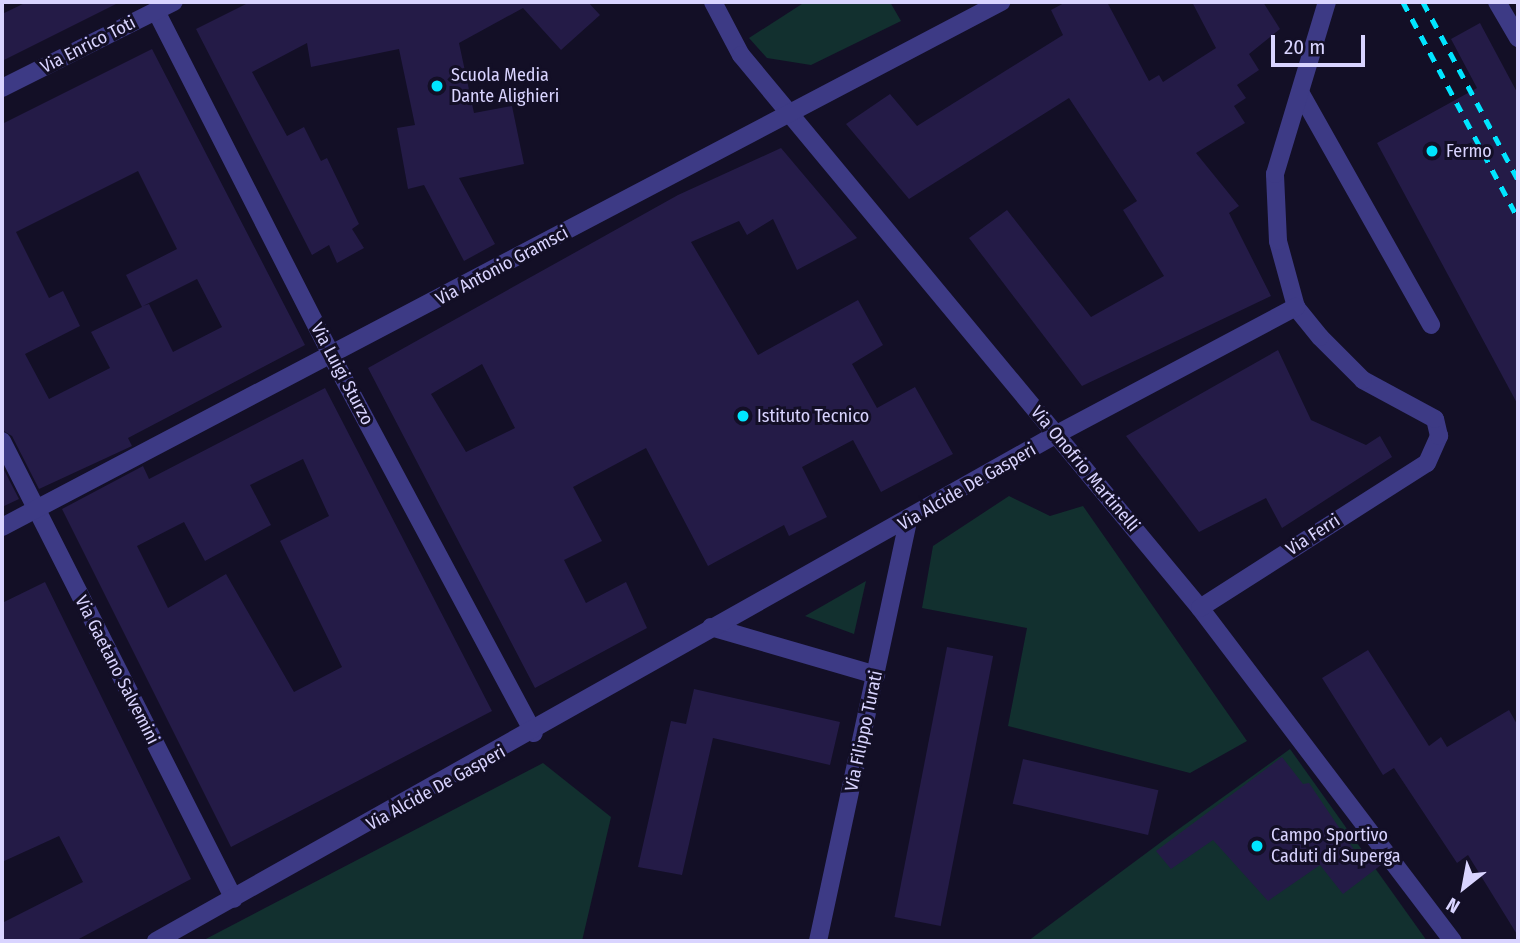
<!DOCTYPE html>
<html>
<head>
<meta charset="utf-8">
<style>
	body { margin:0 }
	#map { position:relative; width:1520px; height:943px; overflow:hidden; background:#130f26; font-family:"Fira Sans Condensed",sans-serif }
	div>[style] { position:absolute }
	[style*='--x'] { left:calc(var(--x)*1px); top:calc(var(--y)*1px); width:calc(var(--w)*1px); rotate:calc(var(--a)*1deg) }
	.green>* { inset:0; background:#12302f }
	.building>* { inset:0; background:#241b47; transform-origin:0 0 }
	.pedestrian>* { height:18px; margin:-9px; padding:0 9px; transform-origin:9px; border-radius:9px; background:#3d3a85 }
	.minor>* { height:18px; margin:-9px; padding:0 9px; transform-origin:9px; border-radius:9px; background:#3d3a85 }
	.tertiary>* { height:18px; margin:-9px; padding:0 9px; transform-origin:9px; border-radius:9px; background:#3d3a85 }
	.rail>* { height:5px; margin-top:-2.5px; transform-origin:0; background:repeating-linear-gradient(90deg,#00e5ff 0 10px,transparent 0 19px) }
	.dots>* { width:19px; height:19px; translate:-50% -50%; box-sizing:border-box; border:4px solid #130f26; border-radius:50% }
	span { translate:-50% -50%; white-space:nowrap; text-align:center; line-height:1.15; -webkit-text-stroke:6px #130f26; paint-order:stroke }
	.street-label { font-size:18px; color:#d9d4ff }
	.poi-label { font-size:18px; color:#d9d4ff }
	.left { translate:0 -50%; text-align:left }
	.frame { position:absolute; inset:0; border:4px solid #d9d4ff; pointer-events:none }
	.north { position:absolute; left:1429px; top:852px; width:70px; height:70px; -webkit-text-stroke:5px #130f26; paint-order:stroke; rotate:211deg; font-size:19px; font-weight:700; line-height:28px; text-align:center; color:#d9d4ff }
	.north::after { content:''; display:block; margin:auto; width:24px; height:32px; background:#d9d4ff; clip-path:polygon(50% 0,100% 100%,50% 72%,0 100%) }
	.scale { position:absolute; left:1271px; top:35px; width:94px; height:32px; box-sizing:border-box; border:4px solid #d9d4ff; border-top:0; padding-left:9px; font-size:21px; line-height:24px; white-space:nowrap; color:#d9d4ff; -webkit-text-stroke:5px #130f26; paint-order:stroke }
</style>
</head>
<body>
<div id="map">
	<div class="green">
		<i style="clip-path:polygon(805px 2px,890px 2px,901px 21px,811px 65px,767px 58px,749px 38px)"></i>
		<i style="clip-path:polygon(1009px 496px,1050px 516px,1083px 506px,1247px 741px,1190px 773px,1008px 726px,1027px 628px,922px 608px,933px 546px)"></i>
		<i style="clip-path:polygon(866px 581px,854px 634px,805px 616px)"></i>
		<i style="clip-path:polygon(1290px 749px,1427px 941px,1028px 941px,1176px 831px)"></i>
		<i style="clip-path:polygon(543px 763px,611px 817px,582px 941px,202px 941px)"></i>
	</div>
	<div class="building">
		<i style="clip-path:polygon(27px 2px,120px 2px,2px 61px,2px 14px)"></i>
		<i style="clip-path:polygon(250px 2px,588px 2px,600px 15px,561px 50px,523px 8px,459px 43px,474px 113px,512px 106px,524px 164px,459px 178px,495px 244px,464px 261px,424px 185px,408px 189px,397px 128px,415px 125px,399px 49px,311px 67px,307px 43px,252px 72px,287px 136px,304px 127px,321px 161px,327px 158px,359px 224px,352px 229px,364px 248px,337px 263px,329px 245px,312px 255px,196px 29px)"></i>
		<i style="clip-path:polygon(1066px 2px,1107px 2px,1149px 81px,1159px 75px,1163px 82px,1216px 48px,1192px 2px,1263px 2px,1280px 29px,1249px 54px,1259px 70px,1237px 85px,1246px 98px,1234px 106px,1245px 123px,1196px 153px,1239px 206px,1229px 213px,1271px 296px,1082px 386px,969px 238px,1007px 210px,1091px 317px,1164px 276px,1123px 210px,1137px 201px,1069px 98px,909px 199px,846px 124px,890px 94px,917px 126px,1063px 35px,1051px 10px)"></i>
		<i style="clip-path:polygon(1480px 23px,1518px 94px,1518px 405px,1377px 143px,1477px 88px,1451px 39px)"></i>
		<i style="clip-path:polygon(evenodd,152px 49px,305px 345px,128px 438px,132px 446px,39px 489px,12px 436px,2px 430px,2px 124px,152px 49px,138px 171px,177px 249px,126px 275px,142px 307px,91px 332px,110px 368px,49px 399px,25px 354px,80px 326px,63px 291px,49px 298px,16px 232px,138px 171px,152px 49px,197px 279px,222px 327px,173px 352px,149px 304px,143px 306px,197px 279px)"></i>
		<i style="clip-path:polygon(evenodd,781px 148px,857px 238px,797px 270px,773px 219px,747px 235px,739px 221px,691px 242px,758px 355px,858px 300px,883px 345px,852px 364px,877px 408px,915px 387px,953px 454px,881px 492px,853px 440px,802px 467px,827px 517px,789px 536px,784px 525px,708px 566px,646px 448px,573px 487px,602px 541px,564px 560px,586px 603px,626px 582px,647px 628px,535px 688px,368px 368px,678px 195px,781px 148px,482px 364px,515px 428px,466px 452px,431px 394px,482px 364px)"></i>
		<i style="clip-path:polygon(1278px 350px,1311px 420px,1366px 445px,1380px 436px,1392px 457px,1282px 528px,1266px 498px,1199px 532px,1126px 436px)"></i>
		<i style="clip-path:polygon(evenodd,325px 388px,492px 711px,231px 847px,62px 509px,143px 466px,149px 479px,325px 388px,303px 459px,329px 516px,280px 541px,342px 667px,294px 692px,226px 574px,168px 608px,137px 546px,184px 522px,205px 561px,271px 525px,250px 485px,303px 459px)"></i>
		<i style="clip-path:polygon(2px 466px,19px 499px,2px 507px)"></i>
		<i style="clip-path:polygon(45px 582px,191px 879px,75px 941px,2px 941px,2px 923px,83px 882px,59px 836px,2px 862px,2px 603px)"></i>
		<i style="left:947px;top:647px;width:47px;height:275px;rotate:11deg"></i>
		<i style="clip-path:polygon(1368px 650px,1429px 746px,1441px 737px,1447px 747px,1509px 710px,1518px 726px,1518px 936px,1468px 855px,1457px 863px,1394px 768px,1383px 775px,1322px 678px)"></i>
		<i style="clip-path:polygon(694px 689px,840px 722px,830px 765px,713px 738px,682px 875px,638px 867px,671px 721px,686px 724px)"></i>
		<i style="clip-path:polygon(1282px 757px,1303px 784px,1309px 783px,1359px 857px,1374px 856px,1381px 865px,1343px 894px,1320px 865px,1268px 901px,1213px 840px,1171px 869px,1156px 851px)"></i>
		<i style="left:1023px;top:759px;width:139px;height:46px;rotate:13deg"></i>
	</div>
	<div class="pedestrian">
		<i style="--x:1301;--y:94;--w:265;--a:60.6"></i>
	</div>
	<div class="minor">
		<i style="--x:713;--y:2;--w:60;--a:62.2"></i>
		<i style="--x:741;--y:55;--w:719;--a:50.31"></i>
		<i style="--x:1200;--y:608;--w:418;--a:52.8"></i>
		<i style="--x:156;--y:11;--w:386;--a:63"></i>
		<i style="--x:331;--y:355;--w:429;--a:61.8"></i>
		<i style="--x:2;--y:88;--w:192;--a:-26.6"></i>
		<i style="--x:2;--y:441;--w:513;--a:63.14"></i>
		<i style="--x:2;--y:527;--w:1129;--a:-27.72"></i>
		<i style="--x:1200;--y:608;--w:269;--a:-32.6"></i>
		<i style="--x:1427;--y:463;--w:30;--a:-66"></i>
		<i style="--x:1439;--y:436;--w:17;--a:-103"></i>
		<i style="--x:1435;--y:419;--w:82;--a:-151.6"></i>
		<i style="--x:1363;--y:380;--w:61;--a:-135"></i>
		<i style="--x:1320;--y:337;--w:38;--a:-129"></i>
		<i style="--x:1296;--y:307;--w:68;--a:-105.3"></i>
		<i style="--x:1278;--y:241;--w:67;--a:-92.6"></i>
		<i style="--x:1275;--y:174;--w:180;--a:-73.2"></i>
		<i style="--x:711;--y:627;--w:172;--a:16.2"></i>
		<i style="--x:156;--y:941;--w:1034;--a:-29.37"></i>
		<i style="--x:1057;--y:434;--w:271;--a:-28"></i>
		<i style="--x:818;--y:941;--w:430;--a:-77.9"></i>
	</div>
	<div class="tertiary">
		<i style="--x:1497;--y:2;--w:42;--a:59.7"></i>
	</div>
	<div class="rail">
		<i style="--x:1403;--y:2;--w:245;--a:62"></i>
		<i style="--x:1423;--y:2;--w:202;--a:61.9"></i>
	</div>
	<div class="dots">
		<i style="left:437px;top:86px;background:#00e5ff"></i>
		<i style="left:1432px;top:151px;background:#00e5ff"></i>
		<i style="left:743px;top:416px;background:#00e5ff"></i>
		<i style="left:1257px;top:846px;background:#00e5ff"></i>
	</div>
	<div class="street-label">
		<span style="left:88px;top:45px;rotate:-27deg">Via Enrico Toti</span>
		<span style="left:502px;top:266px;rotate:-28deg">Via Antonio Gramsci</span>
		<span style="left:342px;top:374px;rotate:62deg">Via Luigi Sturzo</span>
		<span style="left:1085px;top:469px;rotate:50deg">Via Onofrio Martinelli</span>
		<span style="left:967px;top:487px;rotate:-30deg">Via Alcide De Gasperi</span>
		<span style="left:1313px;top:535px;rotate:-33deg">Via Ferri</span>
		<span style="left:117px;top:670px;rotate:63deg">Via Gaetano Salvemini</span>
		<span style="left:864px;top:731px;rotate:-78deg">Via Filippo Turati</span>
		<span style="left:436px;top:788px;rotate:-29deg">Via Alcide De Gasperi</span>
	</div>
	<div class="poi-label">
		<span class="left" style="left:451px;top:86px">Scuola Media<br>Dante Alighieri</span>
		<span class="left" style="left:1446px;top:151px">Fermo</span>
		<span class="left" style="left:757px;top:416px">Istituto Tecnico</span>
		<span class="left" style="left:1271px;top:846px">Campo Sportivo<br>Caduti di Superga</span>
	</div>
	<div class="frame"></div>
	<div class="north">N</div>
	<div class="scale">20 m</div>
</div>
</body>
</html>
